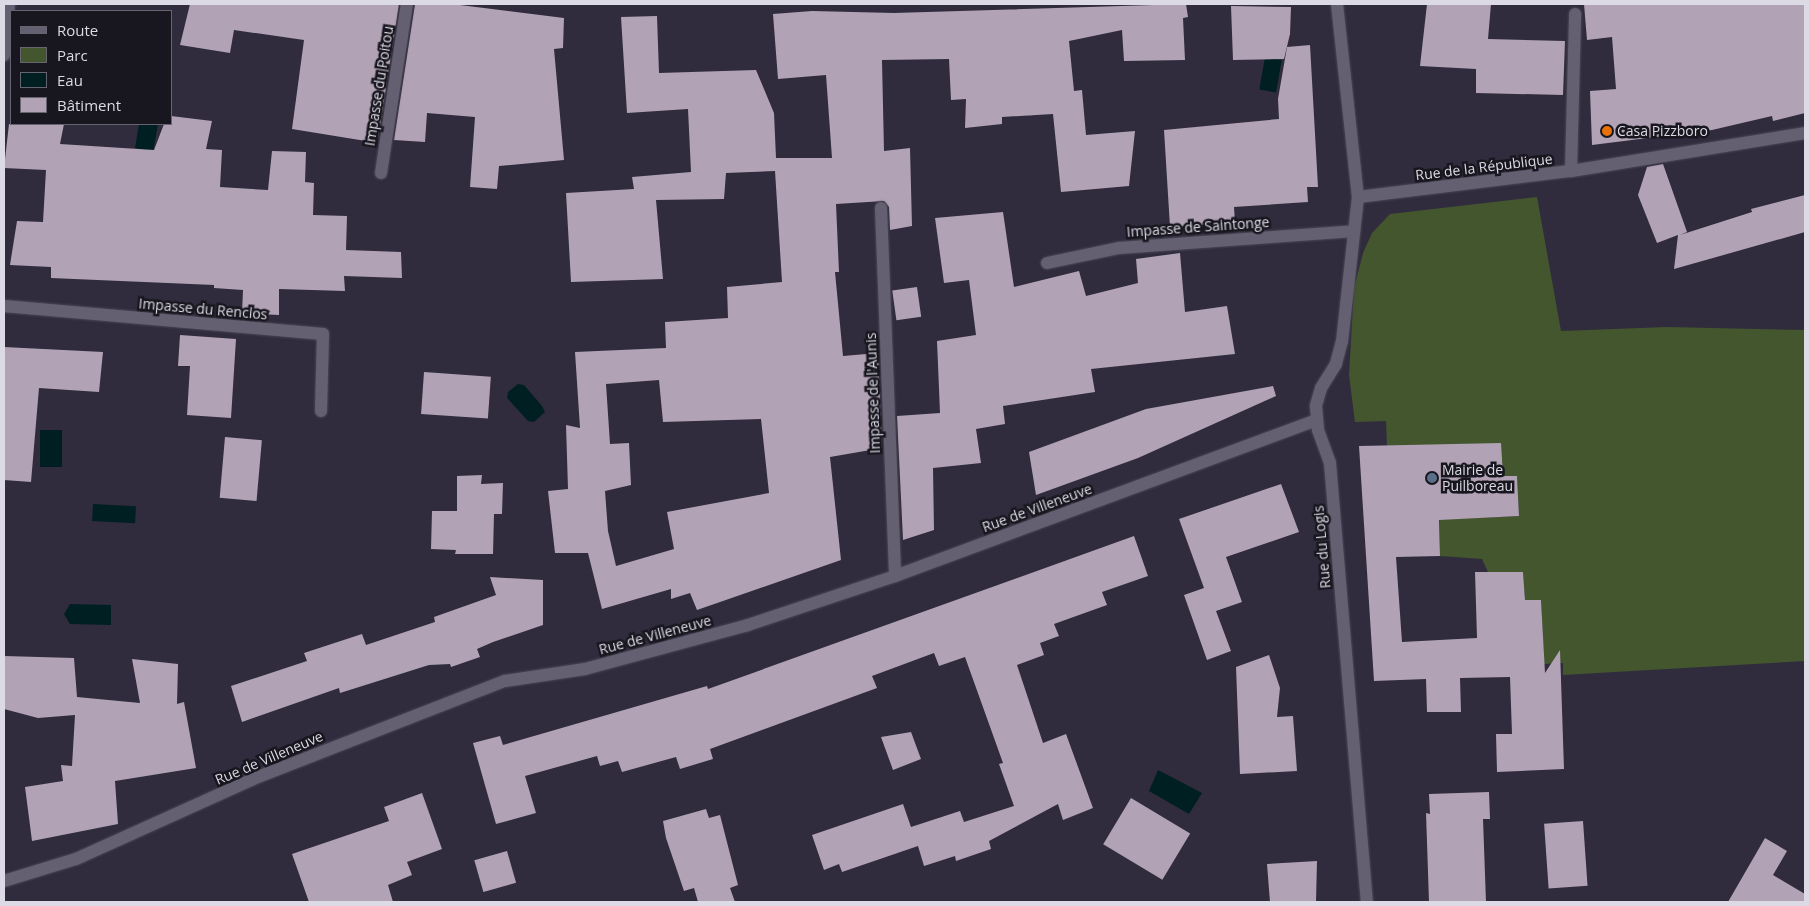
<!DOCTYPE html>
<html>
<head>
<meta charset="utf-8">
<style>
	body { margin:0 }
	#map { position:relative; width:1809px; height:906px; overflow:hidden; background:#302c3d; font-family:"Open Sans",sans-serif }
	div>[style] { position:absolute }
	[style*='--x'] { left:calc(var(--x)*1px); top:calc(var(--y)*1px); width:calc(var(--w)*1px); rotate:calc(var(--a)*1deg) }
	.green>* { inset:0; background:#43562e }
	.water>* { inset:0; background:#001f22; transform-origin:0 0 }
	.building>* { inset:0; background:#b1a3b5; transform-origin:0 0 }
	.roads { filter:drop-shadow(0 0 1px #4b4756) drop-shadow(0 0 1px #4b4756) }
	.service>* { height:12px; margin:-6px; padding:0 6px; transform-origin:6px; border-radius:6px; background:#646072 }
	.minor>* { height:12px; margin:-6px; padding:0 6px; transform-origin:6px; border-radius:6px; background:#646072 }
	.tertiary>* { height:12px; margin:-6px; padding:0 6px; transform-origin:6px; border-radius:6px; background:#646072 }
	.secondary>* { height:12px; margin:-6px; padding:0 6px; transform-origin:6px; border-radius:6px; background:#646072 }
	.dots>* { width:14px; height:14px; translate:-50% -50%; box-sizing:border-box; border:2px solid #18161e; border-radius:50% }
	span { translate:-50% -50%; white-space:nowrap; text-align:center; line-height:1.15; -webkit-text-stroke:5px #18161e; paint-order:stroke }
	.street-label { font-size:14px; color:#dcdae5 }
	.poi-label { font-size:14px; color:#dcdae5 }
	.left { translate:0 -50%; text-align:left }
	.frame { position:absolute; inset:0; border:5px solid #dcdae5; pointer-events:none }
	.legend { position:absolute; left:10px; top:10px; width:162px; height:115px; box-sizing:border-box; background:#18161e; border:1px solid #66646e; margin:0; padding:6px 9px; list-style:none; font-size:15px; color:#dcdae5 }
	.legend li { display:flex; align-items:center; gap:10px; height:25px }
	.legend b { width:25px; border:1px solid #66646e }
</style>
</head>
<body>
<div id="map">
	<div class="green">
		<i style="clip-path:polygon(1537px 197px,1561px 331px,1667px 327px,1805px 330px,1805px 661px,1563px 675px,1563px 663px,1544px 664px,1541px 600px,1525px 600px,1523px 572px,1488px 572px,1482px 559px,1440px 556px,1439px 506px,1476px 518px,1519px 516px,1517px 476px,1503px 476px,1387px 446px,1386px 421px,1355px 422px,1349px 375px,1354px 288px,1363px 253px,1372px 233px,1390px 214px)"></i>
	</div>
	<div class="water">
		<i style="left:1265px;top:57px;width:17px;height:33px;rotate:10deg"></i>
		<i style="clip-path:polygon(139px 124px,158px 124px,153px 152px,135px 148px)"></i>
		<i style="clip-path:polygon(518px 384px,524px 385px,542px 406px,545px 412px,534px 422px,528px 421px,507px 398px,508px 392px)"></i>
		<i style="left:40px;top:430px;width:22px;height:37px"></i>
		<i style="left:93px;top:504px;width:43px;height:17px;rotate:3deg"></i>
		<i style="clip-path:polygon(70px 604px,111px 605px,111px 625px,70px 624px,64px 614px)"></i>
		<i style="clip-path:polygon(1158px 770px,1202px 793px,1189px 814px,1149px 791px)"></i>
	</div>
	<div class="building">
		<i style="clip-path:polygon(190px 4px,399px 4px,378px 139px,373px 138px,372px 142px,292px 129px,304px 40px,234px 30px,230px 53px,180px 45px)"></i>
		<i style="clip-path:polygon(415px 4px,452px 4px,564px 18px,563px 48px,554px 49px,564px 160px,499px 166px,497px 189px,470px 187px,475px 117px,427px 113px,425px 142px,394px 140px)"></i>
		<i style="clip-path:polygon(evenodd,1186px 4px,1188px 17px,1183px 18px,1185px 60px,1124px 61px,1122px 30px,1069px 41px,1074px 91px,1082px 90px,1086px 135px,1135px 131px,1129px 186px,1061px 192px,1053px 114px,1002px 117px,1002px 124px,965px 128px,966px 99px,951px 100px,949px 59px,882px 60px,884px 151px,910px 148px,912px 226px,890px 230px,889px 207px,884px 201px,836px 204px,839px 272px,835px 272px,843px 356px,878px 353px,882px 448px,830px 457px,841px 560px,697px 610px,690px 593px,671px 599px,671px 589px,602px 609px,588px 553px,555px 553px,548px 491px,568px 489px,566px 425px,580px 428px,575px 352px,666px 348px,665px 322px,728px 318px,727px 287px,782px 282px,775px 171px,726px 173px,724px 199px,656px 200px,663px 279px,571px 282px,566px 193px,634px 189px,632px 177px,691px 172px,688px 109px,627px 113px,621px 17px,657px 16px,659px 73px,756px 70px,774px 113px,776px 158px,832px 158px,826px 75px,778px 79px,773px 14px,812px 11px,894px 13px,1186px 4px,659px 380px,663px 422px,761px 419px,769px 493px,667px 512px,674px 549px,616px 566px,608px 531px,605px 491px,631px 485px,629px 443px,610px 444px,606px 384px,659px 380px)"></i>
		<i style="clip-path:polygon(1427px 4px,1491px 4px,1488px 39px,1565px 41px,1563px 95px,1476px 93px,1476px 69px,1420px 66px)"></i>
		<i style="clip-path:polygon(1584px 4px,1805px 4px,1805px 113px,1773px 121px,1772px 116px,1712px 130px,1592px 145px,1590px 91px,1616px 89px,1612px 37px,1587px 40px)"></i>
		<i style="clip-path:polygon(1231px 6px,1291px 7px,1290px 34px,1284px 59px,1233px 60px)"></i>
		<i style="clip-path:polygon(1310px 45px,1318px 187px,1307px 187px,1308px 202px,1234px 207px,1235px 223px,1170px 227px,1164px 130px,1279px 119px,1278px 99px,1287px 47px)"></i>
		<i style="clip-path:polygon(171px 116px,212px 121px,206px 149px,222px 150px,220px 187px,268px 190px,272px 151px,306px 152px,305px 182px,314px 183px,313px 215px,347px 216px,346px 250px,401px 252px,402px 278px,344px 276px,345px 291px,279px 289px,279px 315px,242px 313px,243px 290px,214px 288px,214px 285px,51px 278px,51px 267px,10px 265px,17px 221px,43px 222px,46px 170px,4px 168px,9px 124px,64px 124px,60px 144px,154px 150px,164px 124px,171px 124px)"></i>
		<i style="clip-path:polygon(1663px 164px,1687px 232px,1680px 235px,1752px 212px,1751px 209px,1805px 195px,1805px 232px,1674px 269px,1678px 235px,1657px 243px,1638px 195px,1647px 167px)"></i>
		<i style="clip-path:polygon(1003px 212px,1014px 287px,1079px 271px,1086px 296px,1138px 283px,1136px 259px,1180px 253px,1185px 312px,1227px 306px,1235px 354px,1091px 369px,1095px 392px,1003px 406px,1005px 424px,976px 429px,981px 463px,933px 468px,934px 530px,903px 540px,897px 416px,940px 413px,937px 341px,976px 335px,969px 280px,944px 283px,935px 218px)"></i>
		<i style="left:917px;top:287px;width:30px;height:25px;rotate:82deg"></i>
		<i style="clip-path:polygon(180px 335px,236px 339px,231px 418px,187px 415px,190px 366px,178px 366px)"></i>
		<i style="clip-path:polygon(4px 347px,103px 352px,99px 392px,39px 388px,31px 482px,4px 480px)"></i>
		<i style="left:424px;top:372px;width:67px;height:42px;rotate:4deg"></i>
		<i style="clip-path:polygon(1273px 386px,1276px 396px,1138px 458px,1036px 495px,1029px 452px,1146px 409px)"></i>
		<i style="left:225px;top:437px;width:37px;height:61px;rotate:5deg"></i>
		<i style="clip-path:polygon(1501px 443px,1503px 476px,1517px 476px,1519px 516px,1439px 520px,1440px 556px,1396px 557px,1402px 642px,1477px 638px,1475px 572px,1523px 572px,1525px 600px,1541px 600px,1545px 673px,1560px 650px,1564px 769px,1497px 772px,1496px 734px,1512px 734px,1510px 677px,1460px 678px,1461px 712px,1427px 712px,1426px 679px,1374px 681px,1359px 446px)"></i>
		<i style="clip-path:polygon(482px 475px,481px 484px,503px 483px,502px 514px,494px 514px,493px 554px,455px 554px,456px 550px,431px 549px,432px 511px,457px 511px,457px 476px)"></i>
		<i style="clip-path:polygon(1281px 484px,1299px 532px,1226px 557px,1242px 602px,1216px 611px,1231px 651px,1207px 660px,1184px 595px,1204px 588px,1179px 519px)"></i>
		<i style="clip-path:polygon(1134px 536px,1148px 576px,1102px 592px,1107px 605px,1054px 624px,1059px 636px,1040px 643px,1044px 655px,1017px 665px,1043px 743px,1066px 734px,1093px 808px,1063px 820px,1058px 804px,989px 841px,991px 849px,956px 861px,955px 856px,924px 866px,918px 846px,842px 872px,839px 864px,824px 870px,812px 835px,903px 804px,911px 827px,960px 811px,964px 822px,1014px 806px,999px 764px,1003px 763px,965px 657px,939px 666px,934px 653px,872px 676px,877px 688px,710px 749px,713px 759px,680px 769px,676px 757px,622px 772px,618px 761px,600px 766px,597px 756px,525px 776px,536px 813px,496px 824px,473px 743px,500px 736px,503px 745px,707px 686px,708px 689px)"></i>
		<i style="clip-path:polygon(490px 577px,543px 580px,543px 625px,493px 642px,477px 649px,480px 657px,451px 667px,450px 664px,429px 665px,340px 693px,339px 688px,242px 722px,231px 686px,307px 661px,304px 653px,362px 634px,366px 645px,435px 622px,434px 617px,496px 595px)"></i>
		<i style="clip-path:polygon(1269px 655px,1280px 688px,1277px 717px,1293px 716px,1297px 771px,1240px 774px,1236px 667px)"></i>
		<i style="clip-path:polygon(4px 656px,74px 658px,77px 697px,140px 703px,132px 659px,178px 664px,177px 704px,184px 702px,196px 768px,115px 781px,118px 824px,32px 841px,25px 787px,63px 781px,61px 765px,72px 766px,75px 715px,38px 718px,4px 709px)"></i>
		<i style="clip-path:polygon(911px 732px,921px 759px,893px 770px,881px 737px)"></i>
		<i style="clip-path:polygon(1489px 792px,1490px 819px,1483px 819px,1486px 902px,1429px 902px,1426px 813px,1430px 814px,1429px 794px)"></i>
		<i style="clip-path:polygon(422px 793px,442px 849px,407px 862px,412px 875px,388px 885px,393px 902px,309px 902px,292px 854px,389px 821px,384px 807px)"></i>
		<i style="left:1131px;top:798px;width:69px;height:54px;rotate:31deg"></i>
		<i style="clip-path:polygon(706px 809px,709px 818px,720px 815px,738px 885px,730px 888px,735px 902px,698px 902px,694px 888px,684px 891px,666px 838px,663px 821px)"></i>
		<i style="left:1583px;top:821px;width:65px;height:39px;rotate:86deg"></i>
		<i style="clip-path:polygon(1765px 838px,1787px 851px,1773px 875px,1805px 894px,1805px 902px,1728px 902px)"></i>
		<i style="left:507px;top:851px;width:33px;height:34px;rotate:74deg"></i>
		<i style="clip-path:polygon(1317px 861px,1316px 902px,1270px 902px,1267px 864px)"></i>
	</div>
	<div class="roads">
		<div class="service">
			<i style="--x:381;--y:173;--w:171;--a:-81.3"></i>
			<i style="--x:881;--y:208;--w:368;--a:87.8"></i>
			<i style="--x:1047;--y:263;--w:74;--a:-11.8"></i>
			<i style="--x:1119;--y:248;--w:236;--a:-4.1"></i>
		</div>
		<div class="minor">
			<i style="--x:4;--y:55;--w:51;--a:-84.4"></i>
			<i style="--x:1571;--y:171;--w:157;--a:-88.5"></i>
			<i style="--x:4;--y:306;--w:320;--a:5"></i>
			<i style="--x:323;--y:334;--w:77;--a:91.5"></i>
			<i style="--x:4;--y:881;--w:75;--a:-17"></i>
			<i style="--x:76;--y:859;--w:194;--a:-24.3"></i>
			<i style="--x:253;--y:779;--w:270;--a:-21.3"></i>
			<i style="--x:505;--y:681;--w:81;--a:-8.5"></i>
			<i style="--x:585;--y:669;--w:169;--a:-15.1"></i>
			<i style="--x:748;--y:625;--w:155;--a:-18.4"></i>
			<i style="--x:895;--y:576;--w:449;--a:-20.3"></i>
		</div>
		<div class="tertiary">
			<i style="--x:1358;--y:197;--w:145;--a:96.3"></i>
			<i style="--x:1342;--y:341;--w:24;--a:105"></i>
			<i style="--x:1336;--y:364;--w:28;--a:122"></i>
			<i style="--x:1321;--y:388;--w:19;--a:106"></i>
			<i style="--x:1316;--y:406;--w:24;--a:85"></i>
			<i style="--x:1318;--y:430;--w:35;--a:70"></i>
			<i style="--x:1330;--y:463;--w:441;--a:85.2"></i>
		</div>
		<div class="secondary">
			<i style="--x:1337;--y:4;--w:194;--a:83.8"></i>
			<i style="--x:1358;--y:197;--w:215;--a:-7"></i>
			<i style="--x:1571;--y:171;--w:237;--a:-9.2"></i>
		</div>
	</div>
	<div class="dots">
		<i style="left:1607px;top:131px;background:#e8710a"></i>
		<i style="left:1432px;top:478px;background:#5c6f8a"></i>
	</div>
	<div class="street-label">
		<span style="left:379px;top:86px;rotate:-81deg">Impasse du Poitou</span>
		<span style="left:1484px;top:167px;rotate:-7deg">Rue de la République</span>
		<span style="left:1198px;top:227px;rotate:-4deg">Impasse de Saintonge</span>
		<span style="left:203px;top:309px;rotate:5deg">Impasse du Renclos</span>
		<span style="left:873px;top:393px;rotate:-92deg">Impasse de l'Aunis</span>
		<span style="left:1037px;top:508px;rotate:-20deg">Rue de Villeneuve</span>
		<span style="left:1322px;top:547px;rotate:-95deg">Rue du Logis</span>
		<span style="left:655px;top:635px;rotate:-15deg">Rue de Villeneuve</span>
		<span style="left:269px;top:758px;rotate:-23deg">Rue de Villeneuve</span>
	</div>
	<div class="poi-label">
		<span class="left" style="left:1617px;top:131px">Casa Pizzboro</span>
		<span class="left" style="left:1442px;top:478px">Mairie de<br>Puilboreau</span>
	</div>
	<div class="frame"></div>
	<ul class="legend">
	<li><b style="height:6px;background:#646072"></b>Route</li>
	<li><b style="height:14px;background:#43562e"></b>Parc</li>
	<li><b style="height:14px;background:#001f22"></b>Eau</li>
	<li><b style="height:14px;background:#b1a3b5"></b>Bâtiment</li>
	</ul>
</div>
</body>
</html>
